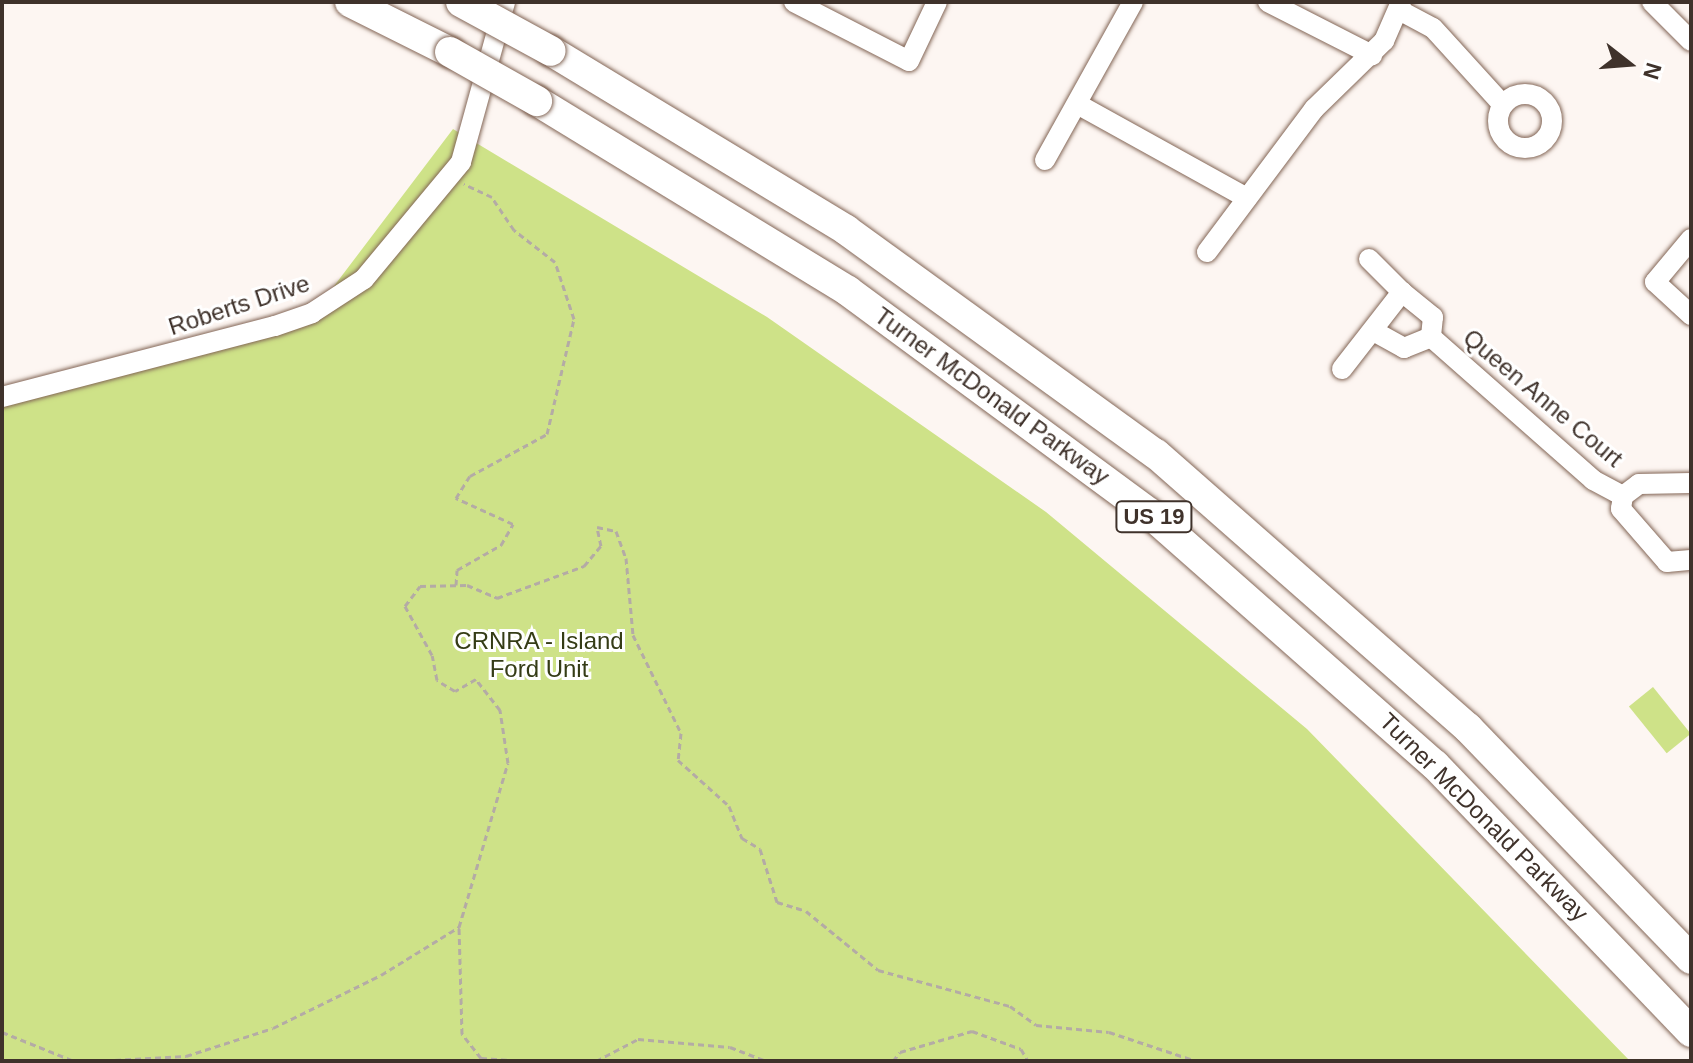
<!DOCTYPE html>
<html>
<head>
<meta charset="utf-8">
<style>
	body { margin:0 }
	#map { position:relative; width:1693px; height:1063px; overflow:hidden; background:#fdf6f2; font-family:Arial,sans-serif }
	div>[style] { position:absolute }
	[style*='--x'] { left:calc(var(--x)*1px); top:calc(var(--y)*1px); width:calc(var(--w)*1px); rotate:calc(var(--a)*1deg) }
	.green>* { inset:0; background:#cee288; transform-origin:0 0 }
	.path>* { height:3px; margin-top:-1.5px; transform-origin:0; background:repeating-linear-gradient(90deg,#b4aba5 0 6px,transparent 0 10px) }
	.roads { filter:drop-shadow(0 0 2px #836656) drop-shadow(0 0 2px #836656) }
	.minor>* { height:20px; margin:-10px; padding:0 10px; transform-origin:10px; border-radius:10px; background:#fff }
	.minor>.ring { margin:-10px; padding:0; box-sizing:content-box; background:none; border:20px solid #fff; border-radius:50% }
	.highway>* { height:30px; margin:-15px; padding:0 15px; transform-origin:15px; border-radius:15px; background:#fff }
	.bridges { filter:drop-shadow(0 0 2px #836656) drop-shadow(0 0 2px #836656) }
	.highway-bridge>* { height:30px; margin:-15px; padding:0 15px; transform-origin:15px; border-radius:15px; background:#fff }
	span { translate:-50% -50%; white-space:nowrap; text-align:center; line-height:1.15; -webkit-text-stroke:6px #fff; paint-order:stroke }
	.shield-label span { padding:2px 6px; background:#fff; border:2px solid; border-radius:6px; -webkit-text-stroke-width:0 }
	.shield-label { font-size:22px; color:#3f322b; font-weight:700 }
	.street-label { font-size:24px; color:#3f322b }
	.park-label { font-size:24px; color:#353c16 }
	.frame { position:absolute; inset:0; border:4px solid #3f322b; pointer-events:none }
	.north { position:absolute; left:1589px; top:24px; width:80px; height:80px; -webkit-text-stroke:6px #fff; paint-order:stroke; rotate:107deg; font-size:22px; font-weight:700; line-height:32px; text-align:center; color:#3f322b }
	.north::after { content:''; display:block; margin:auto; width:28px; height:36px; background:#3f322b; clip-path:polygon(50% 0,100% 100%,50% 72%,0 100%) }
</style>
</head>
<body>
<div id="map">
	<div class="green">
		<i style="clip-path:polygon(453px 129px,767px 317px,1046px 512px,1307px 729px,1630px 1061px,2px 1061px,2px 403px,303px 327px)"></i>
		<i style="left:1653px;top:687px;width:60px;height:31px;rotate:51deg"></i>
	</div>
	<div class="path">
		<i style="--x:456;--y:585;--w:15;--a:-86"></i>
		<i style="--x:457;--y:570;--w:51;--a:-29.6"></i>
		<i style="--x:501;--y:545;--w:24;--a:-60"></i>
		<i style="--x:513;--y:524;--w:63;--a:-155.5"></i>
		<i style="--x:456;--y:498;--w:26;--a:-58"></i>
		<i style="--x:470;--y:476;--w:88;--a:-28.6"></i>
		<i style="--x:547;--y:434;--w:118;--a:-76.8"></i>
		<i style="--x:574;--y:319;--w:60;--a:-108.4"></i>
		<i style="--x:555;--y:262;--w:52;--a:-142"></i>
		<i style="--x:514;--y:230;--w:40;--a:-124"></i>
		<i style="--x:492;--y:197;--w:31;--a:-155"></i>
		<i style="--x:2;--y:1032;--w:78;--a:21.9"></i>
		<i style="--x:95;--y:1061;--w:91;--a:-3.1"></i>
		<i style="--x:186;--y:1056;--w:91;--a:-17.8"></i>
		<i style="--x:273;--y:1028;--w:120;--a:-26.1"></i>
		<i style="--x:381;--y:975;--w:92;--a:-31.6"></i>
		<i style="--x:527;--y:1061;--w:46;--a:-176.3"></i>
		<i style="--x:481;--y:1058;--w:31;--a:-128"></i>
		<i style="--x:462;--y:1034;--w:107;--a:-91.6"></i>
		<i style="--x:459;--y:927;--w:171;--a:-73.4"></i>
		<i style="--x:508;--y:763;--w:54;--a:-98.6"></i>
		<i style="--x:500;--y:710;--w:39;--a:-128"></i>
		<i style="--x:476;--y:679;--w:24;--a:150"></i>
		<i style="--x:455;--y:691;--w:21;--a:-149"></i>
		<i style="--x:437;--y:680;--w:25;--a:-101"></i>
		<i style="--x:432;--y:655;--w:56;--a:-118.9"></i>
		<i style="--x:405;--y:606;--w:25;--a:-53"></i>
		<i style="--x:420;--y:586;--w:47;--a:-1.2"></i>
		<i style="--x:467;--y:585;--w:33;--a:23"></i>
		<i style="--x:497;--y:598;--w:93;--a:-20.2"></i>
		<i style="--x:584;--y:566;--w:26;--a:-50"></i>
		<i style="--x:601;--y:546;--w:19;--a:-102"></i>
		<i style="--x:597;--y:527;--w:19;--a:12"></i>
		<i style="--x:616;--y:531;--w:29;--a:70"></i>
		<i style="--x:626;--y:558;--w:77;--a:84.8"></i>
		<i style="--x:633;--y:635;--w:109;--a:63.9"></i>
		<i style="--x:681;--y:733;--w:27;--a:96"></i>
		<i style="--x:678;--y:760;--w:69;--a:42"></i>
		<i style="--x:729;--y:806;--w:35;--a:68"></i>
		<i style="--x:742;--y:838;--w:21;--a:31"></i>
		<i style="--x:760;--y:849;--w:56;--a:72.2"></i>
		<i style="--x:777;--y:902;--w:30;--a:17"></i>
		<i style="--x:806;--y:911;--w:93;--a:39.3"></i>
		<i style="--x:878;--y:970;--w:137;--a:15.3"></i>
		<i style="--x:1010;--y:1006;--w:32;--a:36"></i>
		<i style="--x:1036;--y:1025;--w:73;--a:5.5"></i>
		<i style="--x:1109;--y:1032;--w:92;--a:18.4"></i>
		<i style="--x:596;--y:1061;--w:47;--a:-27.6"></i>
		<i style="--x:638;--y:1039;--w:92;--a:5"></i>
		<i style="--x:730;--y:1047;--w:39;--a:21"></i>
		<i style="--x:893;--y:1061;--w:11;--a:-52"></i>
		<i style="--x:900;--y:1052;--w:75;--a:-16.3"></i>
		<i style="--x:972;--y:1031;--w:52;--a:20.2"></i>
		<i style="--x:1021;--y:1049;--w:14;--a:60"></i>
	</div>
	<div class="roads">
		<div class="minor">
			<i style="--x:794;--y:2;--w:129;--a:27.2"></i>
			<i style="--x:909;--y:61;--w:65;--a:-64.6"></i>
			<i style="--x:1268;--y:2;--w:117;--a:27"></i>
			<i style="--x:1652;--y:2;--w:55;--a:45"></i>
			<i style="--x:1399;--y:10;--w:38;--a:28"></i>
			<i style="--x:1433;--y:28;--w:104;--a:47.7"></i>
			<i class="ring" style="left:1498px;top:94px;width:34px;height:34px"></i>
			<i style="--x:1079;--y:105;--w:192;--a:29"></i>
			<i style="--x:1045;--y:160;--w:181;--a:-60.9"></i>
			<i style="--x:1691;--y:239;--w:56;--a:129.9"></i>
			<i style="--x:1655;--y:282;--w:49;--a:42.5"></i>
			<i style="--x:1207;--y:252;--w:179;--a:-53.2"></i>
			<i style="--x:1314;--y:109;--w:98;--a:-44.2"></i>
			<i style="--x:1384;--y:41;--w:43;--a:-66.4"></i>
			<i style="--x:1369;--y:259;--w:47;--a:45"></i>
			<i style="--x:1377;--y:333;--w:31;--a:29"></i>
			<i style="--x:1404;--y:348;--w:29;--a:-22"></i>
			<i style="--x:1342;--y:369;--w:98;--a:-52.1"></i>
			<i style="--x:1402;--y:292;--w:40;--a:39"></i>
			<i style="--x:1433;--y:317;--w:20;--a:96"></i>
			<i style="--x:1431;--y:337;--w:216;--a:41.4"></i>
			<i style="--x:1593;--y:480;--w:34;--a:28"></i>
			<i style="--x:2;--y:397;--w:282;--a:-14.6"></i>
			<i style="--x:275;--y:326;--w:39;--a:-19"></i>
			<i style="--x:312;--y:313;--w:62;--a:-33.2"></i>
			<i style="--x:364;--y:279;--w:152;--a:-50.3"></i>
			<i style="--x:461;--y:162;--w:166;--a:-74.6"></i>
			<i style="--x:1691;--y:483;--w:52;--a:178.9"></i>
			<i style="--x:1639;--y:484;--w:20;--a:143"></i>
			<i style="--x:1623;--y:496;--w:13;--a:99"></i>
			<i style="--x:1621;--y:509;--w:70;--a:49"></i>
			<i style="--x:1667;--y:562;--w:24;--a:-5"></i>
		</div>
		<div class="highway">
			<i style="--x:350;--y:2;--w:112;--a:26.6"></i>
			<i style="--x:551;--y:51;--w:345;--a:31.2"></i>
			<i style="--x:846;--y:230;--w:382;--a:35.9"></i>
			<i style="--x:1156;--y:454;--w:415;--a:41.3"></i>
			<i style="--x:1468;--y:728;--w:321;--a:46"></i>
			<i style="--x:537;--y:101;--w:364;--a:31.4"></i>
			<i style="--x:848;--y:291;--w:374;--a:36.4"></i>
			<i style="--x:1149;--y:513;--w:381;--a:41.4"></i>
			<i style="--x:1435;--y:765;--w:370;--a:46.2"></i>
		</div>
	</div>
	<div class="bridges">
		<div class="highway-bridge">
			<i style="--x:461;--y:2;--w:102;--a:28.6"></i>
			<i style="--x:450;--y:52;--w:100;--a:29.4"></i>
		</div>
	</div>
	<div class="shield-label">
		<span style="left:1154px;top:517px">US 19</span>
	</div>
	<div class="street-label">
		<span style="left:239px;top:305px;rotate:-18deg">Roberts Drive</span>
		<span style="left:992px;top:396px;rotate:36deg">Turner McDonald Parkway</span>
		<span style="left:1543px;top:398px;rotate:40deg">Queen Anne Court</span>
		<span style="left:1484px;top:817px;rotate:45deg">Turner McDonald Parkway</span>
	</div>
	<div class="park-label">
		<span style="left:539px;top:655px">CRNRA - Island<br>Ford Unit</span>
	</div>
	<div class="frame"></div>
	<div class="north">N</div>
</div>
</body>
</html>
